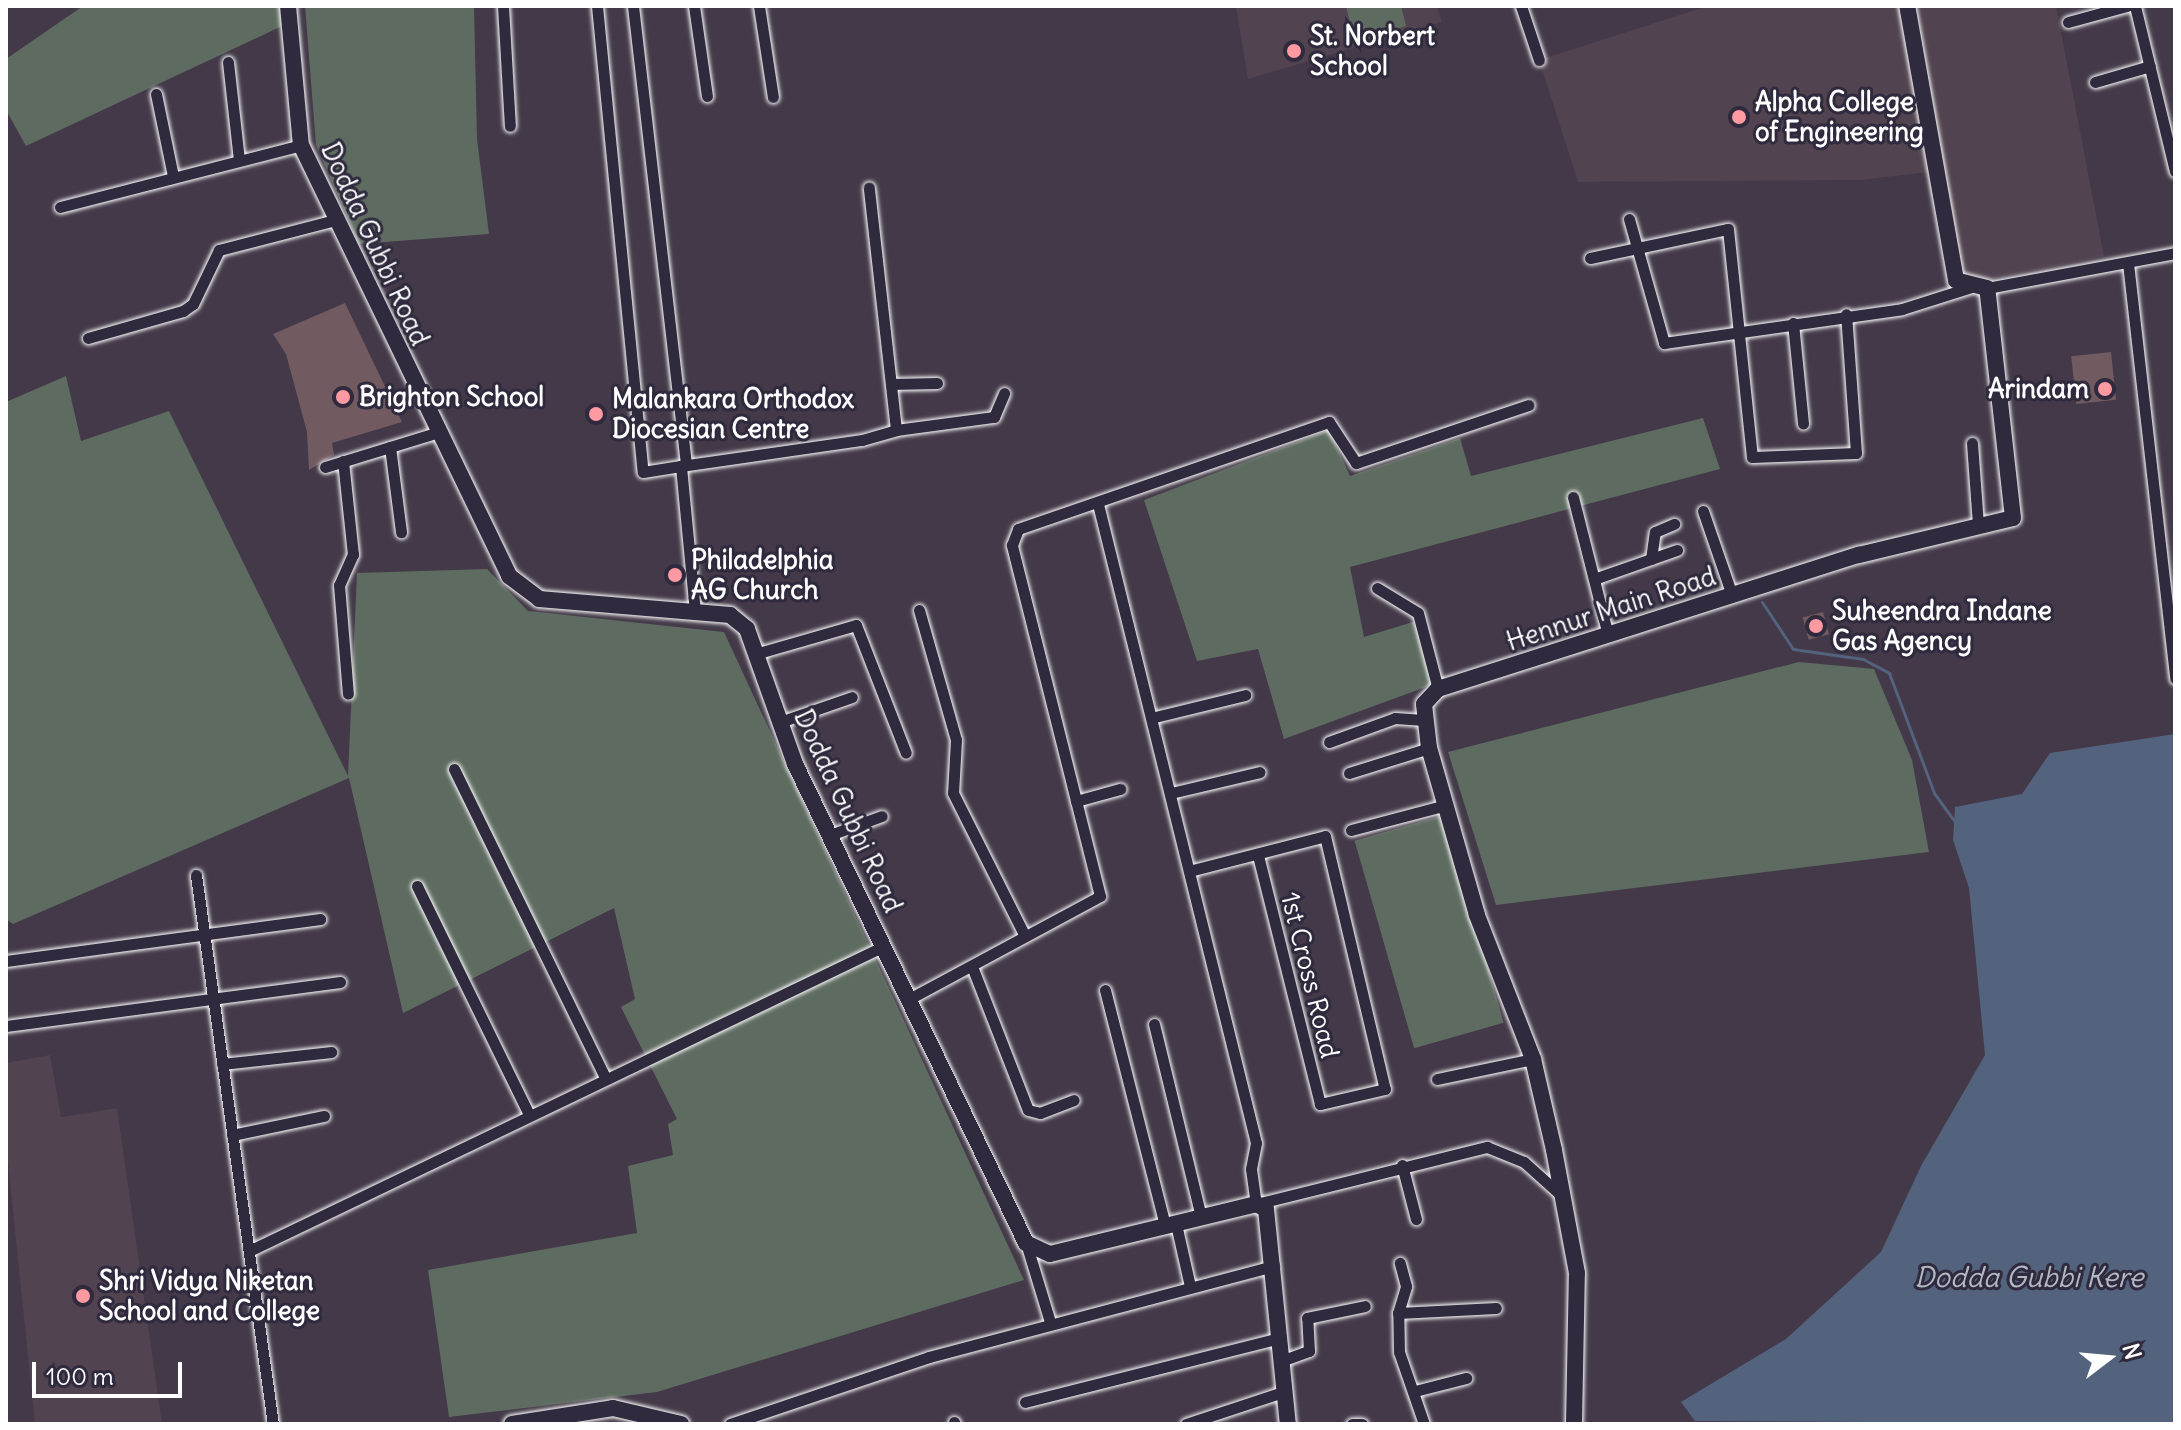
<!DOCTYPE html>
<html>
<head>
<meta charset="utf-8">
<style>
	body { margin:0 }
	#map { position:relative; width:2181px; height:1430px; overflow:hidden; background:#433948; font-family:Delius,sans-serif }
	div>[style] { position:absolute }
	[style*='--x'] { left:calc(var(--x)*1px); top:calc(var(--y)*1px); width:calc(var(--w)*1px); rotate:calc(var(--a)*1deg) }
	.built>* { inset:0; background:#51434f }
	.green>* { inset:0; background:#5e6b60; transform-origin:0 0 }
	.water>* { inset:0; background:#53637d }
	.stream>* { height:3px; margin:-1.5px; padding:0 1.5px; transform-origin:1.5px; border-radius:1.5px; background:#53637d }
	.building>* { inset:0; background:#715b60; transform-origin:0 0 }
	.roads { filter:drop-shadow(0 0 2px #fff) drop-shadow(0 0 2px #fff) }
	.street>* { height:11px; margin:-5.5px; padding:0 5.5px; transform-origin:5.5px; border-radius:5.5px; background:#2f2a3d }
	.secondary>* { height:16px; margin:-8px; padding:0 8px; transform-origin:8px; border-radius:8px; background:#2f2a3d }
	.dots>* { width:22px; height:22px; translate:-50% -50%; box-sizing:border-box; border:4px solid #2f2a3d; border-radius:50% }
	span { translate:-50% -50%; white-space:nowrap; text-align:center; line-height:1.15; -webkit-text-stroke:6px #2f2a3d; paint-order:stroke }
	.poi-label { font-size:26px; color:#fff; font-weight:700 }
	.left { translate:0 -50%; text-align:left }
	.right { translate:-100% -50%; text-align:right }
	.street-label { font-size:26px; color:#fff }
	.water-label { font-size:28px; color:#b2b9c4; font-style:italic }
	.frame { position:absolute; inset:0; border:8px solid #fff; pointer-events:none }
	.north { position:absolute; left:2069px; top:1318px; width:80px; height:80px; -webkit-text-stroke:6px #2f2a3d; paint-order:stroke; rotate:74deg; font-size:22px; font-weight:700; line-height:32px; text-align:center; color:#fff }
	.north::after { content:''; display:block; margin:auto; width:28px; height:36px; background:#fff; clip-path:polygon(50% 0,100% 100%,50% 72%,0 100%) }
	.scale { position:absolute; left:32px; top:1362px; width:150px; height:36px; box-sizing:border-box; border:4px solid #fff; border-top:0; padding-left:10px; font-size:24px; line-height:28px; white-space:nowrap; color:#fff; -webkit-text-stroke:6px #2f2a3d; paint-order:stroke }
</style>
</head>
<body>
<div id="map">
	<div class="built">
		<i style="clip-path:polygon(1236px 6px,1437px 6px,1442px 22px,1248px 79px)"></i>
		<i style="clip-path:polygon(1708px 6px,1902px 6px,1929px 172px,1861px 180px,1578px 182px,1539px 60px)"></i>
		<i style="clip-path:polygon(1918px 6px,2056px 6px,2104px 256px,1991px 279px,1961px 273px)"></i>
		<i style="clip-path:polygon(50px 1055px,61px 1117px,117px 1108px,162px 1424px,35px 1424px,6px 1143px,6px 1063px)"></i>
	</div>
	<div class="green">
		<i style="clip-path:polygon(83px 6px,281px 6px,282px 26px,26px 146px,6px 110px,6px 59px)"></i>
		<i style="clip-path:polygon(305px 6px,474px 6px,477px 139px,489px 234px,359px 244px,316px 145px)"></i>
		<i style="clip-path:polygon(1346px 6px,1401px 6px,1406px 26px,1355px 43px)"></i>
		<i style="clip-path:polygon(66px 376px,81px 441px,169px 411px,348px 776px,357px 573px,487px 569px,528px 611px,724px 632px,1024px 1280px,657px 1392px,449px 1417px,428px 1270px,637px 1233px,628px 1166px,673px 1155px,668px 1124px,677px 1119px,621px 1007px,635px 999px,614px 908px,403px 1013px,349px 778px,13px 924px,6px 919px,6px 402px)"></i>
		<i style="clip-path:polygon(1703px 418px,1720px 469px,1350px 567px,1364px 637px,1416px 621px,1434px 684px,1284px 739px,1258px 649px,1197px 661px,1144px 500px,1329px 430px,1350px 476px,1460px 438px,1471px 476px)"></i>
		<i style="clip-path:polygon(1799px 662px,1874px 669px,1912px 760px,1929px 852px,1496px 905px,1448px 752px)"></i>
		<i style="left:1444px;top:815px;width:216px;height:93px;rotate:74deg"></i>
	</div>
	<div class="water">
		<i style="clip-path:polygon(2175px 734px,2175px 1424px,1695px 1421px,1681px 1402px,1786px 1339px,1881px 1252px,1921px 1166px,1985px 1055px,1969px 888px,1953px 840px,1955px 807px,2022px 794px,2050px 753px)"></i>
	</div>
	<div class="stream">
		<i style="--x:1762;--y:602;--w:56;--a:56.6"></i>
		<i style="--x:1793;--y:649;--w:71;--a:8.1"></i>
		<i style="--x:1863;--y:659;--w:30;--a:28"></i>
		<i style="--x:1889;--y:673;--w:128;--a:69.4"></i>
		<i style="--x:1934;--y:793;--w:36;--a:54"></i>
	</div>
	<div class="building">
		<i style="clip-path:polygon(345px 303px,402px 422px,332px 443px,334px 455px,309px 470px,307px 432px,286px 354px,273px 334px)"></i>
		<i style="left:2111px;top:352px;width:48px;height:40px;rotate:84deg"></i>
		<i style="left:1823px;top:612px;width:23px;height:21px;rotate:75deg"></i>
	</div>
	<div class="roads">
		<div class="street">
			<i style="--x:503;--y:6;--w:120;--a:86.7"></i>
			<i style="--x:597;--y:6;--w:468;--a:84.4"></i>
			<i style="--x:643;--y:472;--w:38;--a:-9"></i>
			<i style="--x:633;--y:6;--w:460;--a:83.4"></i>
			<i style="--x:694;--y:6;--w:91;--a:81.8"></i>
			<i style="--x:759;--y:6;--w:92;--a:81.3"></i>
			<i style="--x:1521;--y:6;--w:57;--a:71.6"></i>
			<i style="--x:2135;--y:6;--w:170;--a:76.4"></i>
			<i style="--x:2068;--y:22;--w:61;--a:-15.2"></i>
			<i style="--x:228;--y:62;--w:99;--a:83.6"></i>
			<i style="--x:2095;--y:82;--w:57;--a:-16.2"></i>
			<i style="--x:156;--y:94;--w:84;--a:78.3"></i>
			<i style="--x:60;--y:207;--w:249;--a:-14.4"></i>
			<i style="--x:1629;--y:219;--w:129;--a:74.2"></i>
			<i style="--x:1664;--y:343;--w:240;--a:-8.1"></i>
			<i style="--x:1902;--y:309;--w:77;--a:-17.5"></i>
			<i style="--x:1590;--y:258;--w:141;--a:-11.9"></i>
			<i style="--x:1728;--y:229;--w:229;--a:84"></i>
			<i style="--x:1752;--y:457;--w:104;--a:-2.2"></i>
			<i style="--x:1856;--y:453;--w:139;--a:-94.1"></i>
			<i style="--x:2128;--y:263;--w:418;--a:83.5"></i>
			<i style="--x:1987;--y:288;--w:191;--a:-10.5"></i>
			<i style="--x:1793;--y:323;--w:101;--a:84.3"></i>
			<i style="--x:88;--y:338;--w:99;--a:-15.9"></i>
			<i style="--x:183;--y:311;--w:12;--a:-35"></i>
			<i style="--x:193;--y:304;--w:60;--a:-64.3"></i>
			<i style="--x:219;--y:250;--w:120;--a:-14.5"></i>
			<i style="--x:891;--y:384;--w:46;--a:-1.2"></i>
			<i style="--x:896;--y:430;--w:99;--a:-7.6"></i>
			<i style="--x:994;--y:417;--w:26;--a:-67"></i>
			<i style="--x:1972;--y:443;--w:82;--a:85.8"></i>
			<i style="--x:390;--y:447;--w:86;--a:82.6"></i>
			<i style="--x:343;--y:461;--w:94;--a:83.9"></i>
			<i style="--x:353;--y:554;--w:34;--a:114"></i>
			<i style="--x:339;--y:585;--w:109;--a:85.3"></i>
			<i style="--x:325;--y:467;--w:119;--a:-17.1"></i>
			<i style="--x:1573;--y:497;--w:142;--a:75.8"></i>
			<i style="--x:1098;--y:504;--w:658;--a:76.11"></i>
			<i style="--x:1256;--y:1143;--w:26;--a:101"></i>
			<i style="--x:1251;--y:1169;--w:35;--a:82"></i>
			<i style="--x:1256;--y:1204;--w:238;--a:-13.9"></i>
			<i style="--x:1487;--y:1147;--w:40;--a:22"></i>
			<i style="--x:1524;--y:1162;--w:52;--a:41.9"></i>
			<i style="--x:1703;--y:511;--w:89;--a:71"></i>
			<i style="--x:1651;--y:559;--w:27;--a:-82"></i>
			<i style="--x:1655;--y:532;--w:21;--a:-23"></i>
			<i style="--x:1594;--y:579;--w:88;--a:-19.3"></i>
			<i style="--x:1377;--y:588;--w:48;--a:31.4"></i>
			<i style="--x:1418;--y:613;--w:79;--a:75.3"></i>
			<i style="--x:919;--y:610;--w:135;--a:74.1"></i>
			<i style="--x:956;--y:740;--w:53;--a:93.2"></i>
			<i style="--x:953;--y:793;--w:160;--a:63.3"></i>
			<i style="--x:695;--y:612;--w:147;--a:-95.5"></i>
			<i style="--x:681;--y:466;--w:183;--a:-8.2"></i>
			<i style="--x:862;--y:440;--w:35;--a:-16"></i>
			<i style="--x:896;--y:430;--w:244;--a:-96.4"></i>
			<i style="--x:755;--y:654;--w:105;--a:-16"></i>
			<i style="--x:856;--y:625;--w:137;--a:68.7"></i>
			<i style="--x:1155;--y:717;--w:93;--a:-13.7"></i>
			<i style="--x:780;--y:722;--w:76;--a:-19.1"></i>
			<i style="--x:1329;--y:742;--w:70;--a:-20"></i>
			<i style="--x:1395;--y:718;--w:29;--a:4"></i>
			<i style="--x:454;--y:769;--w:341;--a:63.9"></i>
			<i style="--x:1349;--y:773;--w:84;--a:-17.4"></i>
			<i style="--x:1171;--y:793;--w:91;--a:-13.3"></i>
			<i style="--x:1076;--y:801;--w:46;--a:-15.3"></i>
			<i style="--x:1351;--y:830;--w:98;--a:-14.7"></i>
			<i style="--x:830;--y:835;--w:55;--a:-20.1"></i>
			<i style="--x:1193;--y:870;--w:136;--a:-14.4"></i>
			<i style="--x:1325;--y:836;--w:260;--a:76.7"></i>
			<i style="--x:1385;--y:1089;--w:67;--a:167"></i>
			<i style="--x:1320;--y:1104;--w:256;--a:-104"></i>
			<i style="--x:196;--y:875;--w:554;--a:82.02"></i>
			<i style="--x:417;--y:886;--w:253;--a:63.9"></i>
			<i style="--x:6;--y:961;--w:317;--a:-7.6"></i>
			<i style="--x:973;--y:969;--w:151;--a:68.7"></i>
			<i style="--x:1028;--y:1110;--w:12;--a:14"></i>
			<i style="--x:1040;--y:1113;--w:36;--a:-21"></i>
			<i style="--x:1105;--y:990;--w:244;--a:75.7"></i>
			<i style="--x:909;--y:999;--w:217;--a:-28.3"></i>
			<i style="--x:1100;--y:896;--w:362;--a:-104.1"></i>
			<i style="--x:1012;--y:545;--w:17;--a:-69"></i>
			<i style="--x:1018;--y:529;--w:329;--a:-19"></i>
			<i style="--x:1329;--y:422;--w:49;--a:56.6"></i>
			<i style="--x:1356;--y:463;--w:182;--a:-18.6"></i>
			<i style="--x:1154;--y:1024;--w:199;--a:76.3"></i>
			<i style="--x:6;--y:1026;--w:337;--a:-7.5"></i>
			<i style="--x:222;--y:1064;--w:110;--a:-6.3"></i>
			<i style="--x:1437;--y:1079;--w:98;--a:-11.8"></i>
			<i style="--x:232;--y:1135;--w:94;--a:-11.7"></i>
			<i style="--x:1402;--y:1165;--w:56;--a:75.5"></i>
			<i style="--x:1176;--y:1224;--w:64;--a:77.3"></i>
			<i style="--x:1026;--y:1243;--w:83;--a:73.1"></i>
			<i style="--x:251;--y:1250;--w:702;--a:-25.65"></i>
			<i style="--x:1398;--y:1313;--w:28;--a:-73"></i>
			<i style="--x:1406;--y:1286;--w:24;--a:-105"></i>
			<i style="--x:1281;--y:1361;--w:30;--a:-20"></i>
			<i style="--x:1309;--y:1351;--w:33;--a:-93"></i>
			<i style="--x:1307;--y:1318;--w:59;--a:-11.7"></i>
			<i style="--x:1415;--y:1391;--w:53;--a:-14.3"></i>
			<i style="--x:1025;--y:1402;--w:262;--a:-14.1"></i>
			<i style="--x:954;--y:1422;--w:2;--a:63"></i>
			<i style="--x:730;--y:1424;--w:210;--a:-18.6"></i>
			<i style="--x:929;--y:1357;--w:357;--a:-14.8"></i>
			<i style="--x:1186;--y:1424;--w:102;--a:-18.3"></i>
			<i style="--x:1352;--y:1424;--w:10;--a:0"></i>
			<i style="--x:1424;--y:1424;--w:76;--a:-109.1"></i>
			<i style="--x:1399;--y:1352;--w:39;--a:-91"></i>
			<i style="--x:1398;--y:1313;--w:98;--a:-2.9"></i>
		</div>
		<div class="secondary">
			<i style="--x:288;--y:6;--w:140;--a:84.7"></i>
			<i style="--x:301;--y:145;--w:479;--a:64.2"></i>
			<i style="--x:509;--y:576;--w:38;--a:37"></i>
			<i style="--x:539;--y:599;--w:192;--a:4.8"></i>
			<i style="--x:730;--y:615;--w:22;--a:39"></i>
			<i style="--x:747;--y:629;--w:143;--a:70.4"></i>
			<i style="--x:795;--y:764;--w:532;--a:64.25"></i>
			<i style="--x:1026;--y:1243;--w:26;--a:25"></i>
			<i style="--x:1050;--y:1254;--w:212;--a:-13.6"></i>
			<i style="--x:1256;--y:1204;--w:11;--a:27"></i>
			<i style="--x:1266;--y:1209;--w:216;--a:84.2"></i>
			<i style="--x:512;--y:1424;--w:102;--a:-9"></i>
			<i style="--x:613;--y:1408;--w:70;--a:13.2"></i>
			<i style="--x:1574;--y:1424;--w:151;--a:-88.9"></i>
			<i style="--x:1577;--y:1273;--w:125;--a:-100.6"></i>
			<i style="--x:1554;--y:1150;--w:93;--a:-103"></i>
			<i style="--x:1533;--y:1059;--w:155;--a:-111.3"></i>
			<i style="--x:1477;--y:915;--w:174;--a:-106"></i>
			<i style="--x:1429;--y:748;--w:44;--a:-96.5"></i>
			<i style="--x:1424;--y:704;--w:21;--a:-47"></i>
			<i style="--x:1438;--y:689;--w:442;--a:-17.7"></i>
			<i style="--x:1859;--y:555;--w:158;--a:-13.5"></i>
			<i style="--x:2013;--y:518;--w:231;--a:-96.4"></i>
			<i style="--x:1987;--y:288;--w:32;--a:-166"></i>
			<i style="--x:1956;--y:280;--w:278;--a:-100.1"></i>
		</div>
	</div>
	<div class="dots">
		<i style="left:1294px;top:51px;background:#ff9aa2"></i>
		<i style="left:1739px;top:117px;background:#ff9aa2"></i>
		<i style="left:2105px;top:389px;background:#ff9aa2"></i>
		<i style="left:343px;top:397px;background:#ff9aa2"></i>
		<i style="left:596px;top:414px;background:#ff9aa2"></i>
		<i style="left:675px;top:575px;background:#ff9aa2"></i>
		<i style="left:1816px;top:626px;background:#ff9aa2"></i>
		<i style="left:83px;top:1296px;background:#ff9aa2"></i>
	</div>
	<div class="poi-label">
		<span class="left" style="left:1310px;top:51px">St. Norbert<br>School</span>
		<span class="left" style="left:1755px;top:117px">Alpha College<br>of Engineering</span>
		<span class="right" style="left:2089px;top:389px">Arindam</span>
		<span class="left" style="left:359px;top:397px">Brighton School</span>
		<span class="left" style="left:612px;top:414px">Malankara Orthodox<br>Diocesian Centre</span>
		<span class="left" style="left:691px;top:575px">Philadelphia<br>AG Church</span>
		<span class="left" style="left:1832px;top:626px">Suheendra Indane<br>Gas Agency</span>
		<span class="left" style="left:99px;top:1296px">Shri Vidya Niketan<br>School and College</span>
	</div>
	<div class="street-label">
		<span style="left:375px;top:244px;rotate:65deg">Dodda Gubbi Road</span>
		<span style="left:1611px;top:609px;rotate:-18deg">Hennur Main Road</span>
		<span style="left:848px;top:811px;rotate:65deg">Dodda Gubbi Road</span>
		<span style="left:1310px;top:975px;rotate:76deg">1st Cross Road</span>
	</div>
	<div class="water-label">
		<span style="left:2029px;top:1277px">Dodda Gubbi Kere</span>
	</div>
	<div class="frame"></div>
	<div class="north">N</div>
	<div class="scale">100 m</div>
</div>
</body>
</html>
